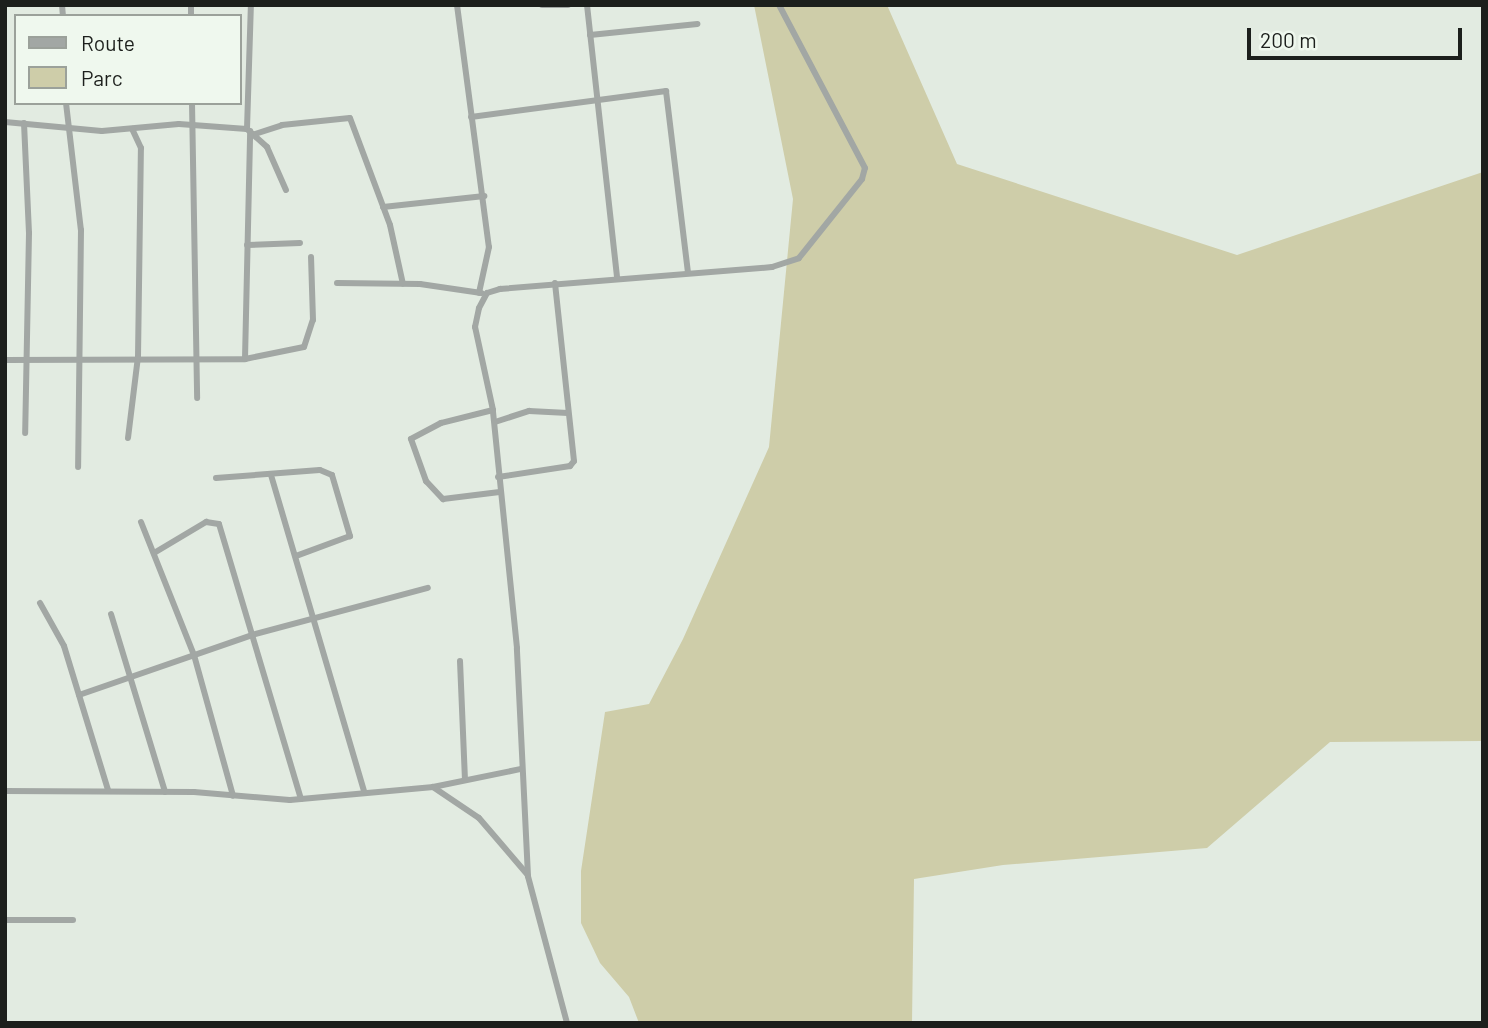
<!DOCTYPE html>
<html>
<head>
<meta charset="utf-8">
<style>
	body { margin:0 }
	#map { position:relative; width:1488px; height:1028px; overflow:hidden; background:#e2ebe1; font-family:Barlow,sans-serif }
	div>[style] { position:absolute }
	[style*='--x'] { left:calc(var(--x)*1px); top:calc(var(--y)*1px); width:calc(var(--w)*1px); rotate:calc(var(--a)*1deg) }
	.green>* { inset:0; background:#cecda9 }
	.street>* { height:6px; margin:-3px; padding:0 3px; transform-origin:3px; border-radius:3px; background:#a2a7a4 }
	span { translate:-50% -50%; white-space:nowrap; text-align:center; line-height:1.15; -webkit-text-stroke:6px #eff8ee; paint-order:stroke }
	.frame { position:absolute; inset:0; border:7px solid #1c1f1c; pointer-events:none }
	.legend { position:absolute; left:14px; top:14px; width:228px; height:91px; box-sizing:border-box; background:#eff8ee; border:2px solid #9ba19a; margin:0; padding:9px 12px; list-style:none; font-size:21px; color:#1c1f1c }
	.legend li { display:flex; align-items:center; gap:14px; height:35px }
	.legend b { width:35px; border:2px solid #9ba19a }
	.scale { position:absolute; left:1247px; top:28px; width:215px; height:32px; box-sizing:border-box; border:4px solid #1c1f1c; border-top:0; padding-left:9px; font-size:21px; line-height:24px; white-space:nowrap; color:#1c1f1c; -webkit-text-stroke:5px #eff8ee; paint-order:stroke }
</style>
</head>
<body>
<div id="map">
	<div class="green">
		<i style="clip-path:polygon(754px 5px,887px 5px,957px 164px,1237px 255px,1483px 172px,1483px 741px,1330px 742px,1207px 848px,1003px 865px,914px 879px,912px 1023px,639px 1023px,629px 997px,600px 963px,581px 923px,581px 871px,605px 712px,649px 704px,683px 639px,769px 447px,793px 199px)"></i>
	</div>
	<div class="street">
		<i style="--x:62;--y:5;--w:11;--a:85"></i>
		<i style="--x:191;--y:5;--w:11;--a:90"></i>
		<i style="--x:457;--y:5;--w:244;--a:82.5"></i>
		<i style="--x:489;--y:247;--w:47;--a:102.3"></i>
		<i style="--x:542;--y:5;--w:26;--a:0"></i>
		<i style="--x:587;--y:5;--w:275;--a:83.7"></i>
		<i style="--x:590;--y:35;--w:108;--a:-5.9"></i>
		<i style="--x:66;--y:103;--w:128;--a:83.3"></i>
		<i style="--x:81;--y:230;--w:237;--a:90.7"></i>
		<i style="--x:192;--y:103;--w:295;--a:89"></i>
		<i style="--x:471;--y:117;--w:197;--a:-7.6"></i>
		<i style="--x:666;--y:91;--w:182;--a:83.1"></i>
		<i style="--x:5;--y:122;--w:97;--a:5.3"></i>
		<i style="--x:102;--y:131;--w:77;--a:-5.2"></i>
		<i style="--x:179;--y:124;--w:68;--a:4.2"></i>
		<i style="--x:247;--y:129;--w:27;--a:42"></i>
		<i style="--x:267;--y:147;--w:47;--a:66.2"></i>
		<i style="--x:24;--y:123;--w:110;--a:87.4"></i>
		<i style="--x:29;--y:233;--w:200;--a:91.1"></i>
		<i style="--x:247;--y:129;--w:124;--a:-88.2"></i>
		<i style="--x:255;--y:134;--w:28;--a:-18"></i>
		<i style="--x:282;--y:125;--w:68;--a:-5.9"></i>
		<i style="--x:350;--y:118;--w:114;--a:69.5"></i>
		<i style="--x:390;--y:225;--w:60;--a:77.6"></i>
		<i style="--x:383;--y:207;--w:102;--a:-6.2"></i>
		<i style="--x:247;--y:245;--w:53;--a:-2.2"></i>
		<i style="--x:337;--y:283;--w:83;--a:0.7"></i>
		<i style="--x:420;--y:284;--w:62;--a:8.4"></i>
		<i style="--x:245;--y:359;--w:228;--a:-88.7"></i>
		<i style="--x:5;--y:360;--w:240;--a:-0.2"></i>
		<i style="--x:245;--y:359;--w:60;--a:-11.5"></i>
		<i style="--x:304;--y:347;--w:28;--a:-72"></i>
		<i style="--x:313;--y:320;--w:63;--a:-91.8"></i>
		<i style="--x:493;--y:410;--w:54;--a:166"></i>
		<i style="--x:441;--y:423;--w:34;--a:152"></i>
		<i style="--x:411;--y:439;--w:45;--a:70.3"></i>
		<i style="--x:426;--y:481;--w:25;--a:47"></i>
		<i style="--x:443;--y:499;--w:57;--a:-7"></i>
		<i style="--x:495;--y:422;--w:36;--a:-18"></i>
		<i style="--x:529;--y:411;--w:39;--a:3"></i>
		<i style="--x:128;--y:438;--w:82;--a:-83"></i>
		<i style="--x:138;--y:357;--w:209;--a:-89.2"></i>
		<i style="--x:141;--y:148;--w:21;--a:-115"></i>
		<i style="--x:271;--y:475;--w:329;--a:73.6"></i>
		<i style="--x:498;--y:477;--w:73;--a:-8.7"></i>
		<i style="--x:570;--y:466;--w:6;--a:-51"></i>
		<i style="--x:574;--y:461;--w:179;--a:-96.1"></i>
		<i style="--x:216;--y:478;--w:104;--a:-4.4"></i>
		<i style="--x:320;--y:470;--w:13;--a:23"></i>
		<i style="--x:332;--y:475;--w:64;--a:73.6"></i>
		<i style="--x:350;--y:536;--w:58;--a:159.7"></i>
		<i style="--x:141;--y:522;--w:143;--a:68.3"></i>
		<i style="--x:194;--y:655;--w:146;--a:74.5"></i>
		<i style="--x:154;--y:553;--w:61;--a:-30.8"></i>
		<i style="--x:206;--y:522;--w:13;--a:9"></i>
		<i style="--x:219;--y:524;--w:287;--a:73.4"></i>
		<i style="--x:40;--y:603;--w:49;--a:60.8"></i>
		<i style="--x:64;--y:646;--w:151;--a:73"></i>
		<i style="--x:111;--y:614;--w:186;--a:73.1"></i>
		<i style="--x:460;--y:661;--w:118;--a:87.6"></i>
		<i style="--x:79;--y:695;--w:183;--a:-19.1"></i>
		<i style="--x:252;--y:635;--w:182;--a:-15"></i>
		<i style="--x:433;--y:787;--w:90;--a:-11.6"></i>
		<i style="--x:5;--y:791;--w:189;--a:0.3"></i>
		<i style="--x:194;--y:792;--w:96;--a:4.8"></i>
		<i style="--x:290;--y:800;--w:144;--a:-5.2"></i>
		<i style="--x:433;--y:787;--w:55;--a:34"></i>
		<i style="--x:479;--y:818;--w:74;--a:49.4"></i>
		<i style="--x:5;--y:920;--w:68;--a:0"></i>
		<i style="--x:567;--y:1023;--w:152;--a:-104.9"></i>
		<i style="--x:528;--y:876;--w:228;--a:-92.8"></i>
		<i style="--x:517;--y:648;--w:239;--a:-95.8"></i>
		<i style="--x:493;--y:410;--w:85;--a:-102.2"></i>
		<i style="--x:475;--y:327;--w:19;--a:-78"></i>
		<i style="--x:479;--y:308;--w:17;--a:-62"></i>
		<i style="--x:487;--y:293;--w:14;--a:-17"></i>
		<i style="--x:500;--y:289;--w:273;--a:-4.6"></i>
		<i style="--x:772;--y:267;--w:28;--a:-18"></i>
		<i style="--x:799;--y:258;--w:101;--a:-51.4"></i>
		<i style="--x:862;--y:179;--w:11;--a:-75"></i>
		<i style="--x:865;--y:168;--w:184;--a:-117.8"></i>
	</div>
	<div class="frame"></div>
	<ul class="legend">
	<li><b style="height:9px;background:#a2a7a4"></b>Route</li>
	<li><b style="height:19px;background:#cecda9"></b>Parc</li>
	</ul>
	<div class="scale">200 m</div>
</div>
</body>
</html>
